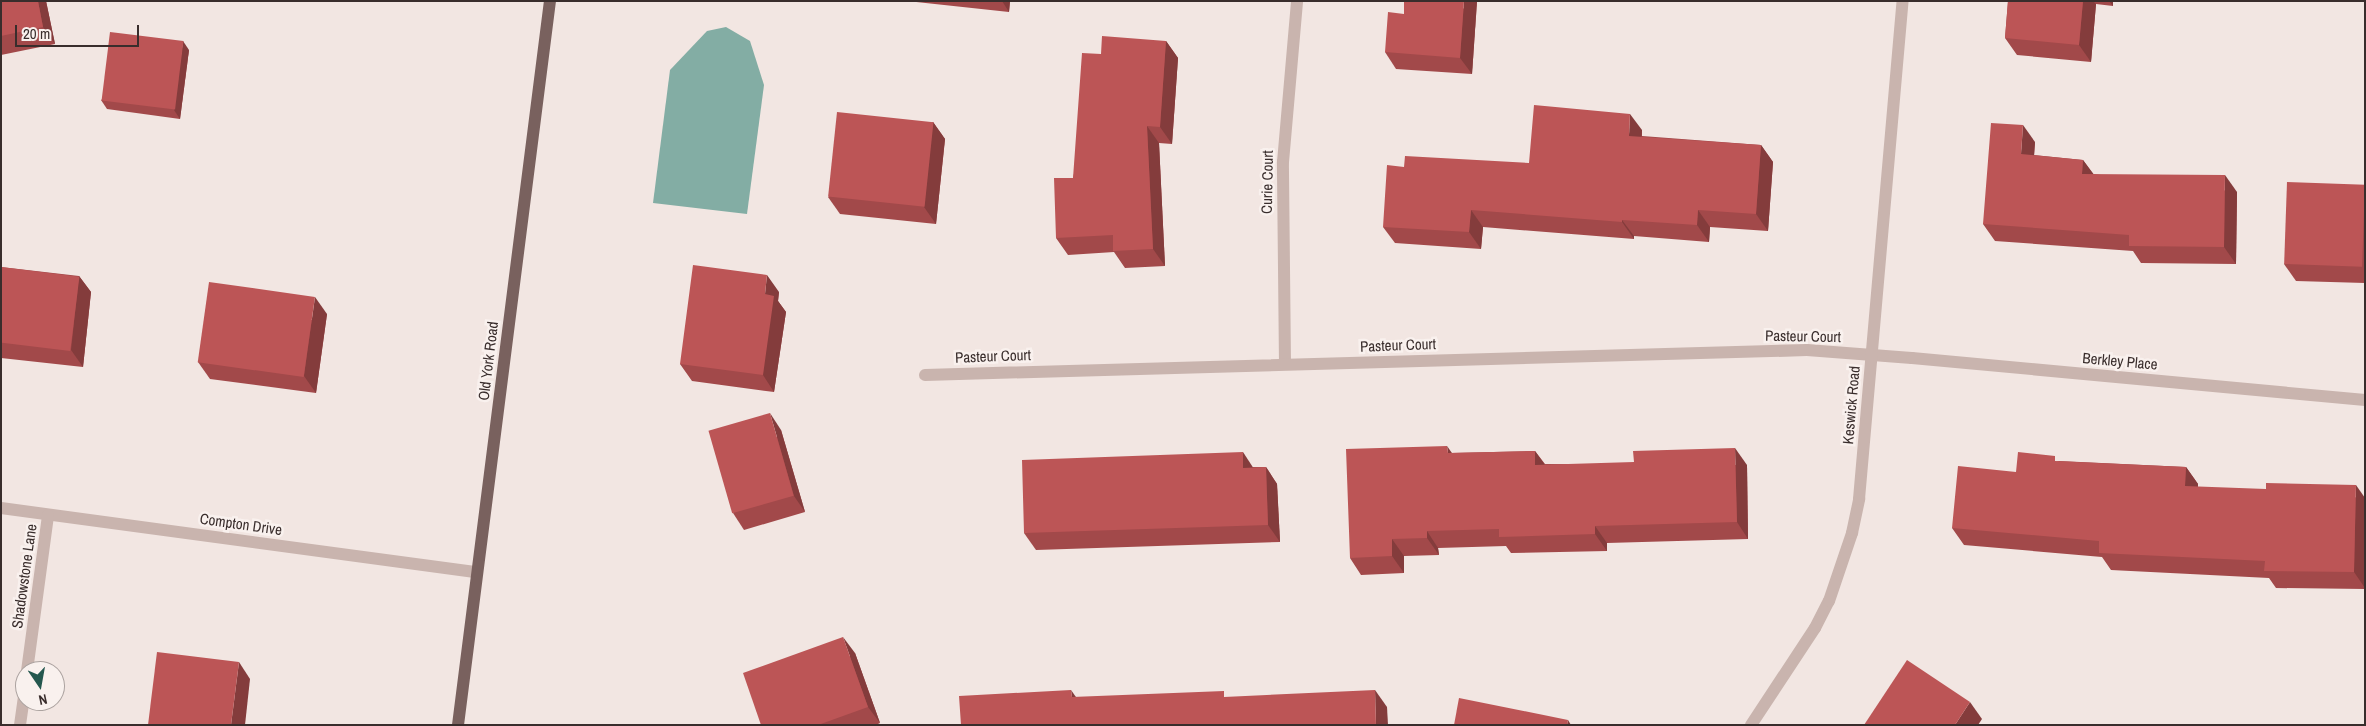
<!DOCTYPE html>
<html>
<head>
<meta charset="utf-8">
<style>
	body { margin:0 }
	#map { position:relative; width:2366px; height:726px; overflow:hidden; background:#f2e6e2; font-family:"Archivo Narrow",sans-serif }
	div>[style] { position:absolute }
	[style*='--x'] { left:calc(var(--x)*1px); top:calc(var(--y)*1px); width:calc(var(--w)*1px); rotate:calc(var(--a)*1deg) }
	.water>* { inset:0; background:#83ada4 }
	.minor>* { height:12px; margin:-6px; padding:0 6px; transform-origin:6px; border-radius:6px; background:#c9b4ae }
	.primary>* { height:12px; margin:-6px; padding:0 6px; transform-origin:6px; border-radius:6px; background:#79615e }
	.wall>* { inset:0; background:#a2494a }
	.shaded-wall>* { inset:0; background:#843c3c }
	.building>* { inset:0; background:#bc5556; transform-origin:0 0 }
	span { translate:-50% -50%; white-space:nowrap; text-align:center; line-height:1.15; -webkit-text-stroke:5px #f9f1ee; paint-order:stroke }
	.street-label { font-size:15px; color:#392d2c }
	.frame { position:absolute; inset:0; border:2px solid #392d2c; pointer-events:none }
	.north { position:absolute; left:15px; top:661px; width:50px; height:50px; box-sizing:border-box; background:#f9f1ee; border:1px solid #aca3a0; border-radius:50%; rotate:168deg; font-size:14px; font-weight:700; line-height:20px; text-align:center; color:#392d2c }
	.north::after { content:''; display:block; margin:auto; width:18px; height:22px; background:#24574e; clip-path:polygon(50% 0,100% 100%,50% 72%,0 100%) }
	.scale { position:absolute; left:15px; top:25px; width:124px; height:22px; box-sizing:border-box; border:2px solid #392d2c; border-top:0; padding-left:6px; font-size:15px; line-height:18px; white-space:nowrap; color:#392d2c; -webkit-text-stroke:4px #f9f1ee; paint-order:stroke }
</style>
</head>
<body>
<div id="map">
	<div class="water">
		<i style="clip-path:polygon(726px 27px,750px 41px,764px 85px,747px 214px,653px 203px,670px 70px,707px 31px)"></i>
	</div>
	<div class="minor">
		<i style="--x:1285;--y:364;--w:202;--a:-90.6"></i>
		<i style="--x:1283;--y:162;--w:162;--a:-85"></i>
		<i style="--x:925;--y:375;--w:882;--a:-1.62"></i>
		<i style="--x:1807;--y:350;--w:105;--a:4.4"></i>
		<i style="--x:1912;--y:358;--w:455;--a:5.3"></i>
		<i style="--x:1;--y:508;--w:480;--a:7.7"></i>
		<i style="--x:27;--y:671;--w:157;--a:-82.3"></i>
		<i style="--x:20;--y:725;--w:37;--a:-82"></i>
		<i style="--x:1751;--y:725;--w:116;--a:-56.6"></i>
		<i style="--x:1815;--y:628;--w:30;--a:-63"></i>
		<i style="--x:1829;--y:601;--w:72;--a:-71.3"></i>
		<i style="--x:1852;--y:533;--w:35;--a:-78"></i>
		<i style="--x:1859;--y:499;--w:500;--a:-85"></i>
	</div>
	<div class="primary">
		<i style="--x:458;--y:725;--w:730;--a:-82.76"></i>
	</div>
	<div class="wall">
		<i style="clip-path:polygon(1px 1px,46px 1px,55px 44px,1px 55px)"></i>
		<i style="clip-path:polygon(907px 1px,1010px 1px,1009px 12px)"></i>
		<i style="clip-path:polygon(1477px 1px,1472px 74px,1396px 69px,1385px 52px)"></i>
		<i style="clip-path:polygon(2008px 1px,2113px 1px,2113px 6px,2096px 4px,2091px 62px,2017px 55px,2005px 38px)"></i>
		<i style="clip-path:polygon(1166px 41px,1178px 58px,1172px 144px,1159px 143px,1165px 266px,1125px 268px,1114px 252px,1068px 255px,1056px 238px,1073px 178px,1101px 54px)"></i>
		<i style="clip-path:polygon(189px 50px,180px 119px,107px 109px,101px 100px)"></i>
		<i style="clip-path:polygon(933px 122px,945px 139px,936px 224px,840px 214px,828px 197px)"></i>
		<i style="clip-path:polygon(1642px 130px,1642px 136px,1761px 145px,1773px 162px,1768px 231px,1710px 227px,1709px 242px,1634px 236px,1634px 239px,1483px 227px,1481px 249px,1395px 243px,1383px 227px,1529px 163px)"></i>
		<i style="clip-path:polygon(2035px 142px,2034px 155px,2083px 160px,2093px 174px,2237px 192px,2236px 264px,2141px 263px,2133px 251px,1995px 241px,1983px 224px)"></i>
		<i style="clip-path:polygon(2365px 185px,2365px 283px,2296px 281px,2284px 264px)"></i>
		<i style="clip-path:polygon(1px 267px,79px 276px,91px 292px,83px 367px,1px 358px)"></i>
		<i style="clip-path:polygon(779px 292px,778px 301px,786px 312px,774px 392px,692px 381px,680px 364px)"></i>
		<i style="clip-path:polygon(327px 314px,316px 393px,210px 379px,198px 362px)"></i>
		<i style="clip-path:polygon(781px 430px,805px 512px,744px 530px,733px 513px)"></i>
		<i style="clip-path:polygon(1535px 451px,1545px 464px,1747px 465px,1748px 539px,1607px 543px,1607px 551px,1511px 553px,1506px 546px,1438px 548px,1439px 555px,1404px 556px,1404px 573px,1361px 575px,1350px 558px,1452px 453px)"></i>
		<i style="clip-path:polygon(2059px 461px,2186px 467px,2198px 484px,2198px 487px,2365px 498px,2365px 589px,2276px 588px,2269px 578px,2111px 570px,2102px 557px,1964px 545px,1952px 528px,2016px 472px)"></i>
		<i style="clip-path:polygon(1253px 467px,1266px 467px,1277px 484px,1280px 542px,1036px 550px,1024px 533px)"></i>
		<i style="clip-path:polygon(855px 653px,880px 723px,876px 725px,761px 725px)"></i>
	</div>
	<div class="shaded-wall">
		<i style="clip-path:polygon(38px 1px,46px 1px,55px 44px,43px 27px)"></i>
		<i style="clip-path:polygon(1002px 1px,1010px 1px,1009px 12px)"></i>
		<i style="clip-path:polygon(1464px 1px,1477px 1px,1472px 74px,1460px 58px)"></i>
		<i style="clip-path:polygon(2083px 1px,2093px 1px,2096px 4px,2091px 62px,2079px 45px)"></i>
		<i style="clip-path:polygon(2109px 1px,2113px 1px,2113px 6px)"></i>
		<i style="clip-path:polygon(183px 41px,189px 50px,180px 119px,174px 110px)"></i>
		<i style="clip-path:polygon(1166px 41px,1178px 58px,1172px 144px,1160px 127px)"></i>
		<i style="clip-path:polygon(1630px 114px,1642px 130px,1640px 152px,1629px 136px)"></i>
		<i style="clip-path:polygon(933px 122px,945px 139px,936px 224px,924px 207px)"></i>
		<i style="clip-path:polygon(2023px 125px,2035px 142px,2033px 171px,2021px 154px)"></i>
		<i style="clip-path:polygon(1147px 126px,1159px 143px,1165px 266px,1153px 249px)"></i>
		<i style="clip-path:polygon(1761px 145px,1773px 162px,1768px 231px,1756px 214px)"></i>
		<i style="clip-path:polygon(2083px 160px,2095px 176px,2082px 174px)"></i>
		<i style="clip-path:polygon(2225px 175px,2237px 192px,2236px 264px,2224px 247px)"></i>
		<i style="clip-path:polygon(1471px 210px,1483px 227px,1481px 249px,1469px 232px)"></i>
		<i style="clip-path:polygon(1698px 210px,1710px 227px,1709px 242px,1697px 225px)"></i>
		<i style="clip-path:polygon(1622px 220px,1634px 236px,1634px 239px,1622px 222px)"></i>
		<i style="clip-path:polygon(767px 275px,779px 292px,778px 301px,786px 312px,774px 392px,763px 375px,765px 294px)"></i>
		<i style="clip-path:polygon(79px 276px,91px 292px,83px 367px,71px 350px)"></i>
		<i style="clip-path:polygon(315px 297px,327px 314px,316px 393px,304px 376px)"></i>
		<i style="clip-path:polygon(770px 413px,781px 430px,805px 512px,794px 496px)"></i>
		<i style="clip-path:polygon(1447px 446px,1459px 463px,1448px 453px)"></i>
		<i style="clip-path:polygon(1735px 448px,1747px 465px,1748px 539px,1737px 522px)"></i>
		<i style="clip-path:polygon(1535px 451px,1547px 468px,1535px 465px)"></i>
		<i style="clip-path:polygon(1243px 452px,1254px 469px,1243px 468px)"></i>
		<i style="clip-path:polygon(1266px 467px,1277px 484px,1280px 542px,1268px 525px)"></i>
		<i style="clip-path:polygon(2186px 467px,2198px 484px,2197px 503px,2185px 486px)"></i>
		<i style="clip-path:polygon(2356px 485px,2365px 498px,2365px 588px,2354px 572px)"></i>
		<i style="clip-path:polygon(1595px 526px,1607px 543px,1607px 551px,1595px 534px)"></i>
		<i style="clip-path:polygon(1427px 531px,1438px 548px,1439px 555px,1427px 538px)"></i>
		<i style="clip-path:polygon(1392px 539px,1404px 556px,1404px 573px,1392px 556px)"></i>
		<i style="clip-path:polygon(843px 637px,855px 653px,880px 723px,868px 707px)"></i>
		<i style="clip-path:polygon(239px 662px,250px 679px,245px 725px,231px 725px)"></i>
		<i style="clip-path:polygon(1071px 690px,1083px 707px,1072px 697px)"></i>
		<i style="clip-path:polygon(1375px 690px,1387px 707px,1388px 725px,1376px 725px)"></i>
		<i style="clip-path:polygon(1970px 702px,1982px 719px,1978px 725px,1955px 725px)"></i>
		<i style="clip-path:polygon(1568px 720px,1571px 725px,1567px 725px)"></i>
	</div>
	<div class="building">
		<i style="clip-path:polygon(1px 1px,38px 1px,43px 27px,1px 36px)"></i>
		<i style="clip-path:polygon(1404px 1px,1464px 1px,1460px 58px,1385px 52px,1388px 12px,1404px 14px)"></i>
		<i style="clip-path:polygon(2008px 1px,2083px 1px,2079px 45px,2005px 38px)"></i>
		<i style="left:110px;top:32px;width:74px;height:69px;rotate:7deg"></i>
		<i style="clip-path:polygon(1102px 36px,1166px 41px,1160px 127px,1147px 126px,1153px 249px,1113px 251px,1113px 235px,1056px 238px,1054px 178px,1073px 178px,1082px 53px,1101px 54px)"></i>
		<i style="clip-path:polygon(1534px 105px,1630px 114px,1629px 136px,1761px 145px,1756px 214px,1698px 210px,1697px 225px,1622px 220px,1622px 222px,1471px 210px,1469px 232px,1383px 227px,1387px 165px,1404px 167px,1405px 156px,1529px 163px)"></i>
		<i style="left:837px;top:112px;width:97px;height:85px;rotate:6deg"></i>
		<i style="clip-path:polygon(1991px 123px,2023px 125px,2021px 154px,2083px 160px,2082px 174px,2225px 175px,2224px 247px,2129px 246px,2129px 235px,1983px 224px)"></i>
		<i style="left:2287px;top:182px;width:78px;height:82px;rotate:2deg"></i>
		<i style="clip-path:polygon(693px 265px,767px 275px,765px 294px,774px 296px,763px 375px,680px 364px)"></i>
		<i style="left:1px;top:267px;width:79px;height:75px;rotate:7deg"></i>
		<i style="left:209px;top:282px;width:107px;height:81px;rotate:8deg"></i>
		<i style="left:770px;top:413px;width:86px;height:64px;rotate:74deg"></i>
		<i style="clip-path:polygon(1447px 446px,1448px 453px,1535px 451px,1535px 465px,1634px 462px,1633px 451px,1735px 448px,1737px 522px,1595px 526px,1595px 534px,1499px 537px,1499px 529px,1427px 531px,1427px 538px,1392px 539px,1392px 556px,1350px 558px,1346px 449px)"></i>
		<i style="clip-path:polygon(1243px 452px,1243px 468px,1266px 467px,1268px 525px,1024px 533px,1022px 460px)"></i>
		<i style="clip-path:polygon(2018px 452px,2055px 456px,2055px 461px,2186px 467px,2185px 486px,2266px 489px,2266px 483px,2356px 485px,2354px 572px,2264px 571px,2265px 561px,2099px 553px,2099px 541px,1952px 528px,1958px 466px,2016px 472px)"></i>
		<i style="clip-path:polygon(843px 637px,868px 707px,818px 725px,761px 725px,743px 673px)"></i>
		<i style="clip-path:polygon(157px 652px,239px 662px,231px 725px,148px 725px)"></i>
		<i style="clip-path:polygon(1907px 660px,1970px 702px,1955px 725px,1864px 725px)"></i>
		<i style="clip-path:polygon(1071px 690px,1072px 697px,1224px 691px,1224px 697px,1375px 690px,1376px 725px,961px 725px,959px 696px)"></i>
		<i style="clip-path:polygon(1459px 698px,1568px 720px,1567px 725px,1454px 725px)"></i>
	</div>
	<div class="street-label">
		<span style="left:1267px;top:182px;rotate:-89deg">Curie Court</span>
		<span style="left:1803px;top:336px;rotate:1deg">Pasteur Court</span>
		<span style="left:1398px;top:345px;rotate:-2deg">Pasteur Court</span>
		<span style="left:993px;top:356px;rotate:-2deg">Pasteur Court</span>
		<span style="left:488px;top:361px;rotate:-83deg">Old York Road</span>
		<span style="left:2120px;top:361px;rotate:5deg">Berkley Place</span>
		<span style="left:1851px;top:405px;rotate:-85deg">Keswick Road</span>
		<span style="left:241px;top:524px;rotate:8deg">Compton Drive</span>
		<span style="left:24px;top:576px;rotate:-82deg">Shadowstone Lane</span>
	</div>
	<div class="frame"></div>
	<div class="north">N</div>
	<div class="scale">20 m</div>
</div>
</body>
</html>
